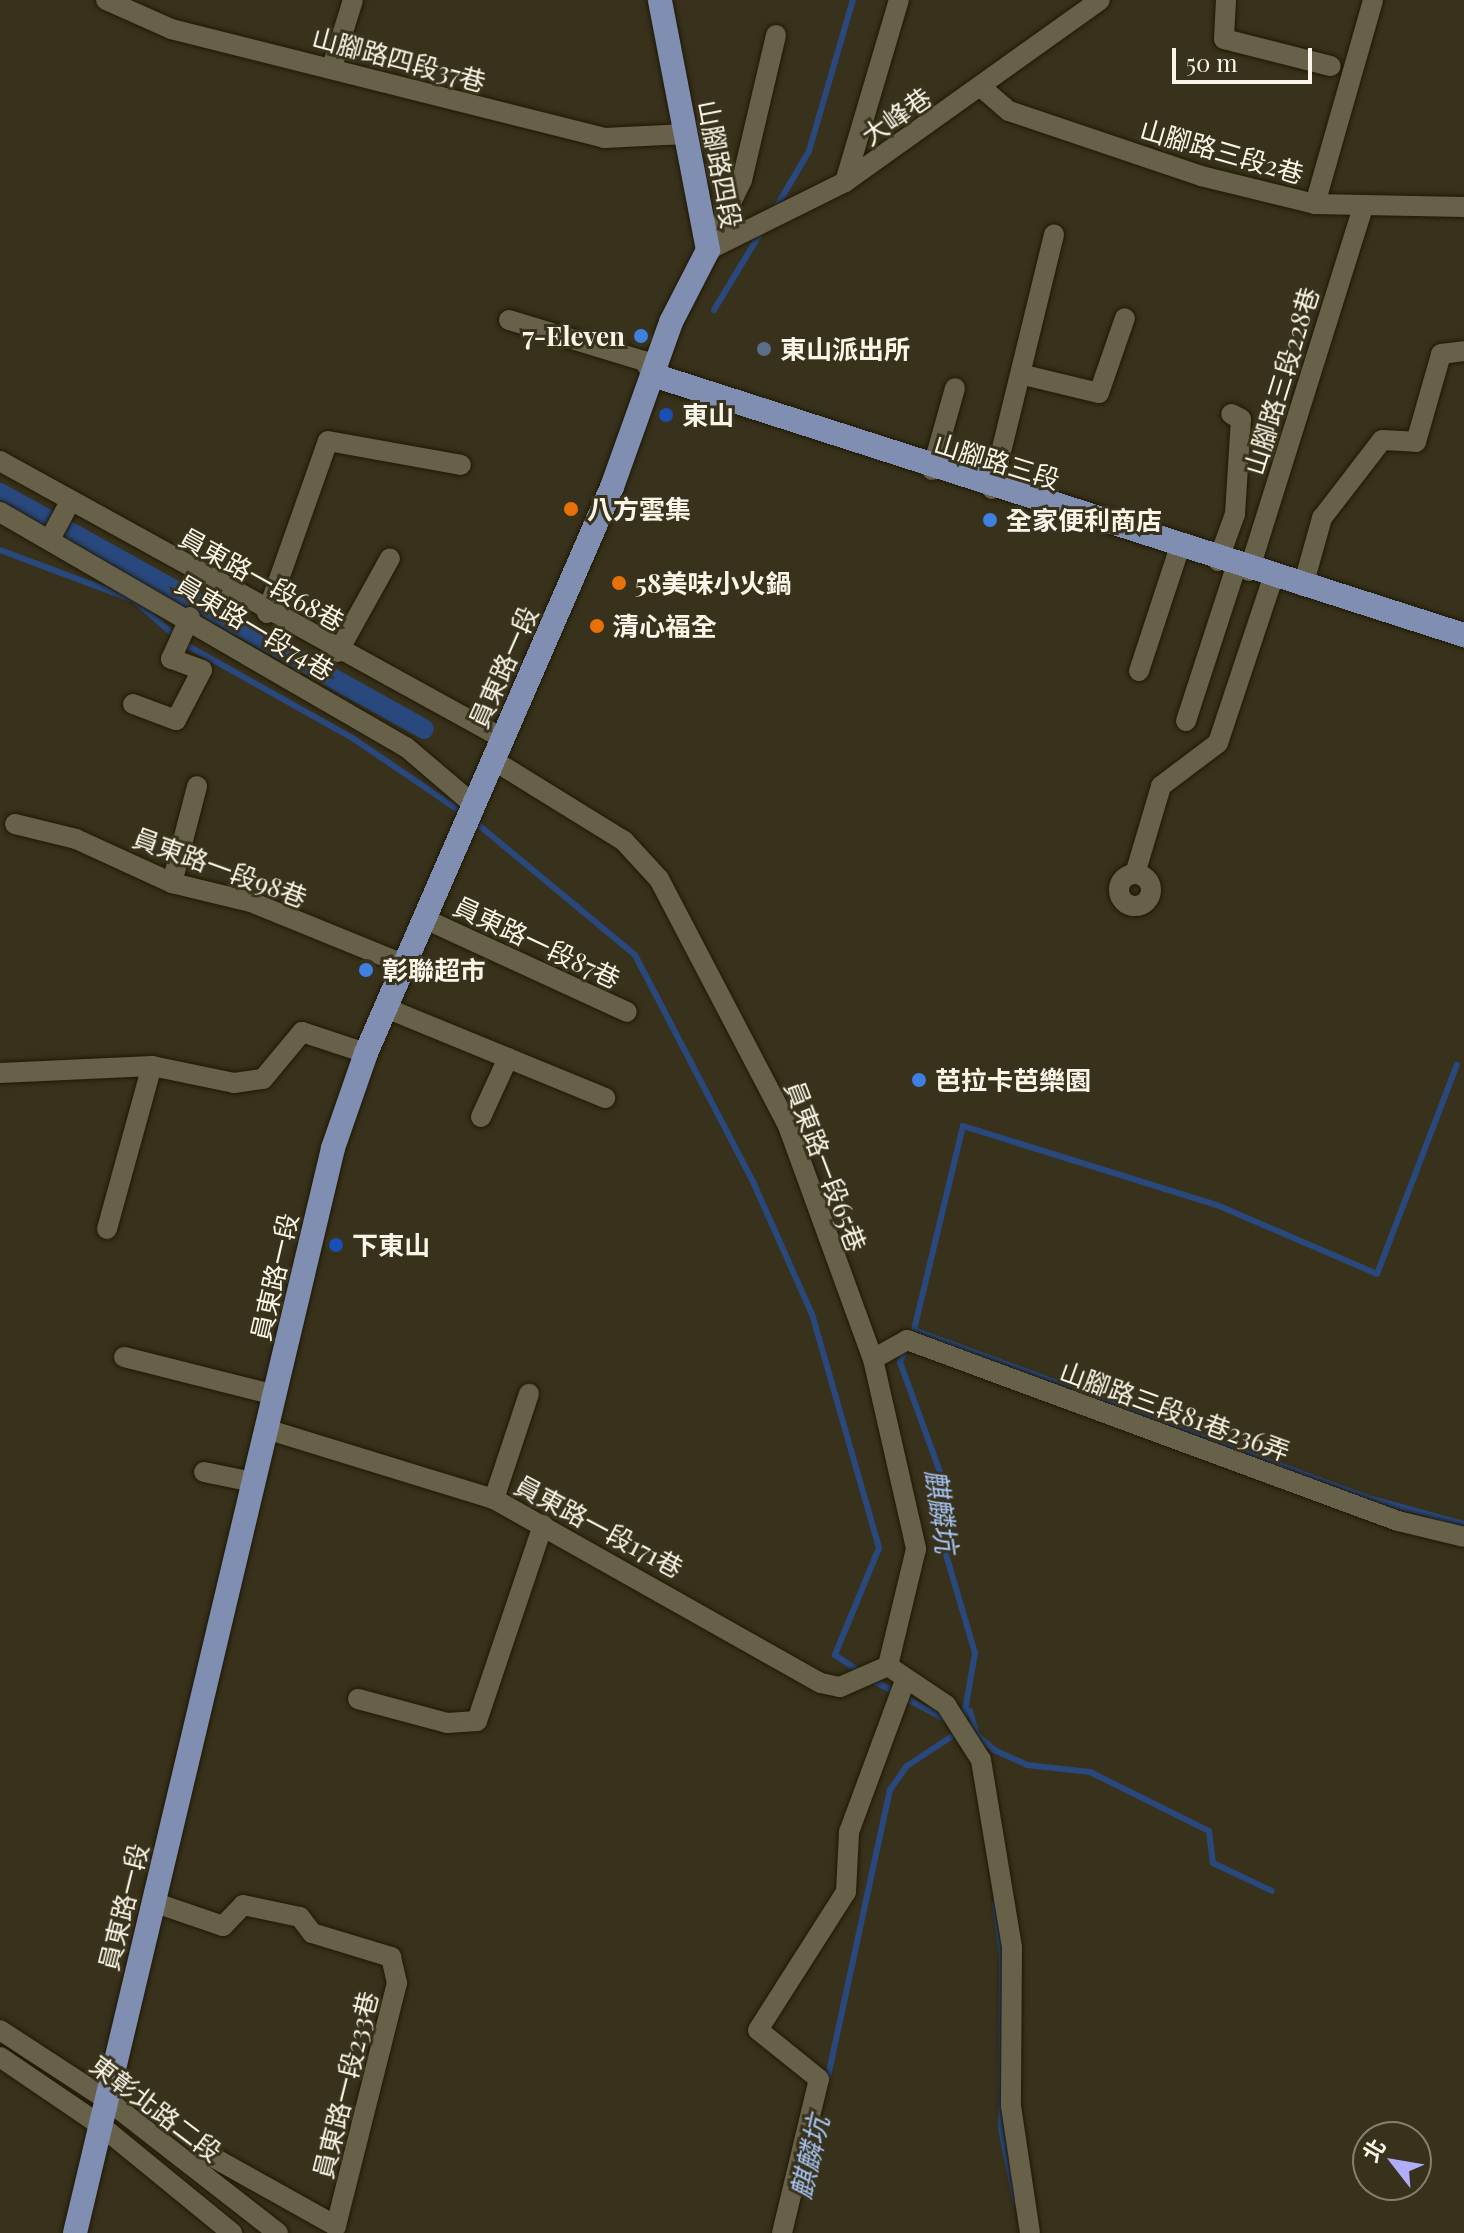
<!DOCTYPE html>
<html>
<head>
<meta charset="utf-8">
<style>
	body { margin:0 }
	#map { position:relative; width:1464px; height:2233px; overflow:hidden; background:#38321c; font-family:"Playfair Display","Noto Sans TC",serif }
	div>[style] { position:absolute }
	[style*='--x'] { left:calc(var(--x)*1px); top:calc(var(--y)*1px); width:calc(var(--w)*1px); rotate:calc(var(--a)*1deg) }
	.stream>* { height:6px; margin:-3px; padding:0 3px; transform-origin:3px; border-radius:3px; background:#29487d }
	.canal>* { height:20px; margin:-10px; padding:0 10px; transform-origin:10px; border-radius:10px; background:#29487d }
	.roads { filter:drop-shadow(0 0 2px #1f1905) drop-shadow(0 0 2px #1f1905) }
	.minor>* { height:20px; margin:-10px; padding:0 10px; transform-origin:10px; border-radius:10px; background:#68614a }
	.minor>.ring { margin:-10px; padding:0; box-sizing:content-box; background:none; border:20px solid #68614a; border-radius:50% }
	.major>* { height:24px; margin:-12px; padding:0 12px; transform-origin:12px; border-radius:12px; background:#7f8eb1 }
	.dots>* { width:22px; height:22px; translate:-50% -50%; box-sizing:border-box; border:4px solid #38321c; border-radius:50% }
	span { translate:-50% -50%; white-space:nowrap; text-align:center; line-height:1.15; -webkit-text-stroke:6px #38321c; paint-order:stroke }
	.street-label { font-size:26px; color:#f9f5e8 }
	.poi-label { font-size:26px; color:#f9f5e8; font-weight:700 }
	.right { translate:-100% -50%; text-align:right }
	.left { translate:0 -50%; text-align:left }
	.water-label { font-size:28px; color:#a7c4f5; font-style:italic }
	.north { position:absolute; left:1352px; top:2121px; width:80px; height:80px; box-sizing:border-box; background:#38321c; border:2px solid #85806e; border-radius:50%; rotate:301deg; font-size:22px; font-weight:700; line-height:32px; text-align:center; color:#f9f5e8 }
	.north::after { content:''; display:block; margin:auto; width:28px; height:36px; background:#b0aefa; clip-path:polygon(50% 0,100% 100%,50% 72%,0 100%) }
	.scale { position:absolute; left:1172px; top:48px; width:140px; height:36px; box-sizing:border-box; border:4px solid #f9f5e8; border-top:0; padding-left:10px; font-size:24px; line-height:28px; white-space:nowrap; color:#f9f5e8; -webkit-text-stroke:6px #38321c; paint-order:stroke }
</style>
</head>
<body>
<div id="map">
	<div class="stream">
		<i style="--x:775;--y:209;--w:67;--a:-59.6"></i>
		<i style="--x:809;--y:151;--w:157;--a:-73.8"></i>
		<i style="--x:714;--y:310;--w:91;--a:-58.9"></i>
		<i style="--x:0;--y:550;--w:143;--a:20.5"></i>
		<i style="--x:134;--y:600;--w:65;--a:41.3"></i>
		<i style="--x:183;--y:643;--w:196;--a:29.3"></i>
		<i style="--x:354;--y:739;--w:132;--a:34.2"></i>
		<i style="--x:475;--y:822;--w:208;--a:39.7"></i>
		<i style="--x:635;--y:955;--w:258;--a:62.5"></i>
		<i style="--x:754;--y:1184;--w:142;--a:66"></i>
		<i style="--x:812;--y:1314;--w:243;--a:74"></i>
		<i style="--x:879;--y:1548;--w:116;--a:112.4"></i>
		<i style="--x:835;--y:1655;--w:34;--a:34"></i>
		<i style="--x:914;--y:1330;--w:210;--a:-76.5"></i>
		<i style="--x:963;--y:1126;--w:266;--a:17.3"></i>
		<i style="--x:1217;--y:1205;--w:174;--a:23.3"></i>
		<i style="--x:1377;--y:1274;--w:224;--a:-69.1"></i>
		<i style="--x:872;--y:1680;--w:84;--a:28.4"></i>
		<i style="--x:970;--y:1711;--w:25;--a:74"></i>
		<i style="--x:977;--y:1735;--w:23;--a:41"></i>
		<i style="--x:994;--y:1750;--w:36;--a:24"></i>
		<i style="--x:1027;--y:1765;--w:63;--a:6.3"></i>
		<i style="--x:1090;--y:1772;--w:133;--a:26.4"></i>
		<i style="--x:1209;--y:1831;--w:32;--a:83"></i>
		<i style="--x:1213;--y:1863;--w:65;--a:25.4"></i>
		<i style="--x:963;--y:1722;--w:70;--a:-80.1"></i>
		<i style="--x:975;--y:1653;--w:124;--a:-106.4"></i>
		<i style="--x:940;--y:1534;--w:51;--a:-85.5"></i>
		<i style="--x:944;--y:1483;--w:129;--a:-110"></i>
		<i style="--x:900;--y:1362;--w:35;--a:-66"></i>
		<i style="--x:914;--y:1330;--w:488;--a:20.3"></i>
		<i style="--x:1372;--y:1499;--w:95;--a:15.2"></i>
		<i style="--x:995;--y:1904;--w:51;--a:82.2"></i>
		<i style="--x:1002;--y:1955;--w:174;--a:90.3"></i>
		<i style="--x:1001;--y:2129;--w:76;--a:78.5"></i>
		<i style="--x:827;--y:2081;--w:298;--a:-77.8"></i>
		<i style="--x:890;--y:1790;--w:29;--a:-55"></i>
		<i style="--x:907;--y:1766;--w:61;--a:-33.7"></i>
	</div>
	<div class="canal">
		<i style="--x:0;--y:493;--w:485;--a:29.1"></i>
	</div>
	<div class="roads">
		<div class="minor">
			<i style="--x:106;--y:0;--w:71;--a:24"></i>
			<i style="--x:171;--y:29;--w:447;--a:14.1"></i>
			<i style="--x:604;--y:138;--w:81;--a:-2.8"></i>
			<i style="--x:1226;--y:0;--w:39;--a:93"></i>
			<i style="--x:1224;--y:39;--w:110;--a:14.2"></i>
			<i style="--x:332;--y:67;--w:70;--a:-72.6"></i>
			<i style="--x:981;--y:87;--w:37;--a:41"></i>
			<i style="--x:1009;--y:111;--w:203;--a:18.7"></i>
			<i style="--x:1201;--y:176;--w:117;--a:13.8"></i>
			<i style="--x:1315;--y:204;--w:149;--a:1.2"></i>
			<i style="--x:845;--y:182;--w:190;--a:-73.5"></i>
			<i style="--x:1315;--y:204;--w:212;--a:-74.1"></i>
			<i style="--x:708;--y:250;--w:153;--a:-26.4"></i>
			<i style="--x:845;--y:182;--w:313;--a:-35.5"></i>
			<i style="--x:708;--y:250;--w:78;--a:-64.1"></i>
			<i style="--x:742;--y:180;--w:149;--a:-76.8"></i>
			<i style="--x:509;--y:320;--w:141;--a:16.9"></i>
			<i style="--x:644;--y:361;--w:17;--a:57"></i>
			<i style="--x:1024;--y:375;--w:77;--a:13.5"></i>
			<i style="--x:1099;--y:393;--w:79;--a:-70.9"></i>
			<i style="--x:0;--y:461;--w:573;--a:28.89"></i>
			<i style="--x:932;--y:470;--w:85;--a:-74.3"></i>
			<i style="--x:992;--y:489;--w:262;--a:-76.3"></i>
			<i style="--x:0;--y:512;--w:469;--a:30.1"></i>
			<i style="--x:406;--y:747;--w:88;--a:40.4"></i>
			<i style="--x:50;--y:539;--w:44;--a:-61.7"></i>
			<i style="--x:1218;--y:561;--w:50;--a:-70.1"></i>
			<i style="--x:1235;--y:514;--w:95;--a:-86.4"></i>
			<i style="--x:1241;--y:419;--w:11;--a:-153"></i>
			<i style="--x:1249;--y:571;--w:381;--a:-72.6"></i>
			<i style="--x:1303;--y:586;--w:71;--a:-74.4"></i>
			<i style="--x:1322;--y:518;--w:98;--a:-52.4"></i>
			<i style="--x:1382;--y:440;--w:34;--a:3"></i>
			<i style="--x:1416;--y:442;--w:91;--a:-74.1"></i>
			<i style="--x:1441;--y:354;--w:23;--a:-7"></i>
			<i style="--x:267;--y:613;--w:182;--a:-70.5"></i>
			<i style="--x:328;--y:441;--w:135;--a:10.2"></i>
			<i style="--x:338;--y:652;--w:107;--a:-61"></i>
			<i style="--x:1139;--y:671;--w:128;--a:-71.8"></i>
			<i style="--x:133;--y:704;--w:46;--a:20.4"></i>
			<i style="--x:176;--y:720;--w:56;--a:-62.5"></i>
			<i style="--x:202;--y:670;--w:33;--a:-160"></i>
			<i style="--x:171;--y:659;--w:46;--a:-65.7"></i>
			<i style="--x:1186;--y:721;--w:162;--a:-72"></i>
			<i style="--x:493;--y:760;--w:154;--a:31.7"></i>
			<i style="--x:624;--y:841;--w:52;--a:47.4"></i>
			<i style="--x:659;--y:879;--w:279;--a:62.4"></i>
			<i style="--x:788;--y:1126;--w:248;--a:70"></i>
			<i style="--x:873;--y:1359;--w:195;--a:77.2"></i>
			<i style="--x:916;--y:1549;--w:120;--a:103.5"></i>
			<i style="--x:888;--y:1666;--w:70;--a:33.9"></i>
			<i style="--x:946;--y:1705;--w:65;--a:57.5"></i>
			<i style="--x:981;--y:1760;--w:191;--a:80.6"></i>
			<i style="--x:1012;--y:1948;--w:158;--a:90.4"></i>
			<i style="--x:1011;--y:2106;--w:128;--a:81.5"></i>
			<i style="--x:15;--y:824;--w:63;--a:13.8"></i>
			<i style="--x:76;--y:839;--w:106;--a:24.6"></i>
			<i style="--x:172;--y:883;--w:81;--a:13.5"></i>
			<i style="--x:251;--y:902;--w:166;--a:22.2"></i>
			<i style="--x:1135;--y:874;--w:92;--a:-73.5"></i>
			<i style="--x:1161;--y:786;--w:71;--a:-37"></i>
			<i style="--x:1218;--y:743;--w:174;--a:-71.6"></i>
			<i class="ring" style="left:1119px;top:874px;width:12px;height:12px"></i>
			<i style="--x:172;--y:883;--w:100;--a:-75.5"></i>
			<i style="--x:425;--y:919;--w:222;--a:24.7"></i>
			<i style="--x:386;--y:1008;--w:237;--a:22.3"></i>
			<i style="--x:0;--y:1073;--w:152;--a:-2.6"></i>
			<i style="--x:152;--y:1066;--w:84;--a:11.7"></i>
			<i style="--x:234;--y:1083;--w:29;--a:-8"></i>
			<i style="--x:263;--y:1079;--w:61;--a:-50.3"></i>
			<i style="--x:302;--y:1032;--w:67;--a:18.2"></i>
			<i style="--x:481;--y:1117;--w:65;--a:-65.4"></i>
			<i style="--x:107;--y:1229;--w:169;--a:-74.6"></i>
			<i style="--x:124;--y:1357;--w:156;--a:14.1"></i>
			<i style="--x:873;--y:1359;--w:39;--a:-29"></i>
			<i style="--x:907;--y:1340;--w:523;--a:20.24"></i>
			<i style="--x:1398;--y:1521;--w:68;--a:13.6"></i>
			<i style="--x:266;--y:1429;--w:239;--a:17.1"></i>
			<i style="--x:494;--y:1499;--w:375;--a:29.4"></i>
			<i style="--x:821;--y:1683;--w:19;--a:12"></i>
			<i style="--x:840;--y:1687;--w:52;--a:-23.6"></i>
			<i style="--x:204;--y:1472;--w:50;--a:11.5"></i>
			<i style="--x:494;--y:1499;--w:111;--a:-71.6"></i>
			<i style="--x:358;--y:1699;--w:92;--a:15.1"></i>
			<i style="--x:447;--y:1723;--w:30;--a:-4"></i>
			<i style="--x:477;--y:1721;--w:207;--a:-71.4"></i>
			<i style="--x:153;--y:1902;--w:74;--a:18.9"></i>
			<i style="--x:223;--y:1926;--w:29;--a:-46"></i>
			<i style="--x:243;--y:1905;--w:58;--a:11.9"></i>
			<i style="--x:300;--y:1917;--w:20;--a:53"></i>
			<i style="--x:312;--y:1933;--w:83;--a:16.9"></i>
			<i style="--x:391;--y:1957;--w:27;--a:77"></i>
			<i style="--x:397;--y:1983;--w:251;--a:104.1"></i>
			<i style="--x:336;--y:2226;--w:143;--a:-150.8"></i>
			<i style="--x:211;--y:2156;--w:23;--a:162"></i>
			<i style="--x:0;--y:2030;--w:126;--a:33.1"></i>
			<i style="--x:106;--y:2099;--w:218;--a:37.9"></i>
			<i style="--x:0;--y:2057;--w:121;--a:34.2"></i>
			<i style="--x:100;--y:2125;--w:171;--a:39.3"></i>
			<i style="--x:782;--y:2233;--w:158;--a:-76.5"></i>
			<i style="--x:819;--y:2079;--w:78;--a:-141.2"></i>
			<i style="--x:758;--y:2030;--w:164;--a:-57.5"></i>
			<i style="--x:846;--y:1892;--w:60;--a:-87.1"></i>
			<i style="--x:849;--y:1832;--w:159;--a:-69.7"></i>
		</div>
		<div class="major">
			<i style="--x:653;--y:375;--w:852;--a:17.78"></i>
			<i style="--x:75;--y:2233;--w:1115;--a:-76.62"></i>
			<i style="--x:333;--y:1148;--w:101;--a:-70.8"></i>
			<i style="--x:366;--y:1053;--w:617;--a:-66.51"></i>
			<i style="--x:612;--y:487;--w:175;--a:-70.3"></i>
			<i style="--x:671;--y:322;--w:81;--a:-62.8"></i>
			<i style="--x:708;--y:250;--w:255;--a:-100.9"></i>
		</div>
	</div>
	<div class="dots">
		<i style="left:641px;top:336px;background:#3f7fe0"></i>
		<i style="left:764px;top:349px;background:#5c6f8a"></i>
		<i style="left:666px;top:415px;background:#1a4fb4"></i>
		<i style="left:571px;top:509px;background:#e8710a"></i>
		<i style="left:990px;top:520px;background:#3f7fe0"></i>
		<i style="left:619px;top:583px;background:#e8710a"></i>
		<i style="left:597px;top:626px;background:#e8710a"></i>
		<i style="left:366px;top:970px;background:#3f7fe0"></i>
		<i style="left:919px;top:1080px;background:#3f7fe0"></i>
		<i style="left:336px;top:1245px;background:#1a4fb4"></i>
	</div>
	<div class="street-label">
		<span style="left:399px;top:59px;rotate:15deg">山腳路四段37巷</span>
		<span style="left:896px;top:116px;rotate:-35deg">大峰巷</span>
		<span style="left:1222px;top:151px;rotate:16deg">山腳路三段2巷</span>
		<span style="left:720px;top:164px;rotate:79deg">山腳路四段</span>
		<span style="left:1281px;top:381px;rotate:-73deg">山腳路三段228巷</span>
		<span style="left:997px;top:461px;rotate:17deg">山腳路三段</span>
		<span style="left:262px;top:579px;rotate:29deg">員東路一段68巷</span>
		<span style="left:255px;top:627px;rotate:31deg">員東路一段74巷</span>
		<span style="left:503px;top:667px;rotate:-66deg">員東路一段</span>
		<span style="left:220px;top:867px;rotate:20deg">員東路一段98巷</span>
		<span style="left:537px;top:942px;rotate:25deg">員東路一段87巷</span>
		<span style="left:826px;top:1166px;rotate:69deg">員東路一段65巷</span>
		<span style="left:274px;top:1277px;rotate:-77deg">員東路一段</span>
		<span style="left:1175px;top:1411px;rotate:20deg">山腳路三段81巷236弄</span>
		<span style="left:599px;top:1526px;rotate:28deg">員東路一段171巷</span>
		<span style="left:123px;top:1907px;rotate:-76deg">員東路一段</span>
		<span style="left:345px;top:2085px;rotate:-76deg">員東路一段233巷</span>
		<span style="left:156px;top:2108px;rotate:37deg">東彰北路二段</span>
	</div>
	<div class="poi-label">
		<span class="right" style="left:625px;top:336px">7-Eleven</span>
		<span class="left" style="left:780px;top:349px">東山派出所</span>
		<span class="left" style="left:682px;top:415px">東山</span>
		<span class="left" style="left:587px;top:509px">八方雲集</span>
		<span class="left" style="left:1006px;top:520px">全家便利商店</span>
		<span class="left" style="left:635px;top:583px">58美味小火鍋</span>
		<span class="left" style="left:613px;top:626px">清心福全</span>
		<span class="left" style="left:382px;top:970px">彰聯超市</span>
		<span class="left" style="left:935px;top:1080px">芭拉卡芭樂園</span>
		<span class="left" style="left:352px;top:1245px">下東山</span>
	</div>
	<div class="water-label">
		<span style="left:942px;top:1511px;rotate:82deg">麒麟坑</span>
		<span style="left:809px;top:2157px;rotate:-77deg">麒麟坑</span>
	</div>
	<div class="north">北</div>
	<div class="scale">50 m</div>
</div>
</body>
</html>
